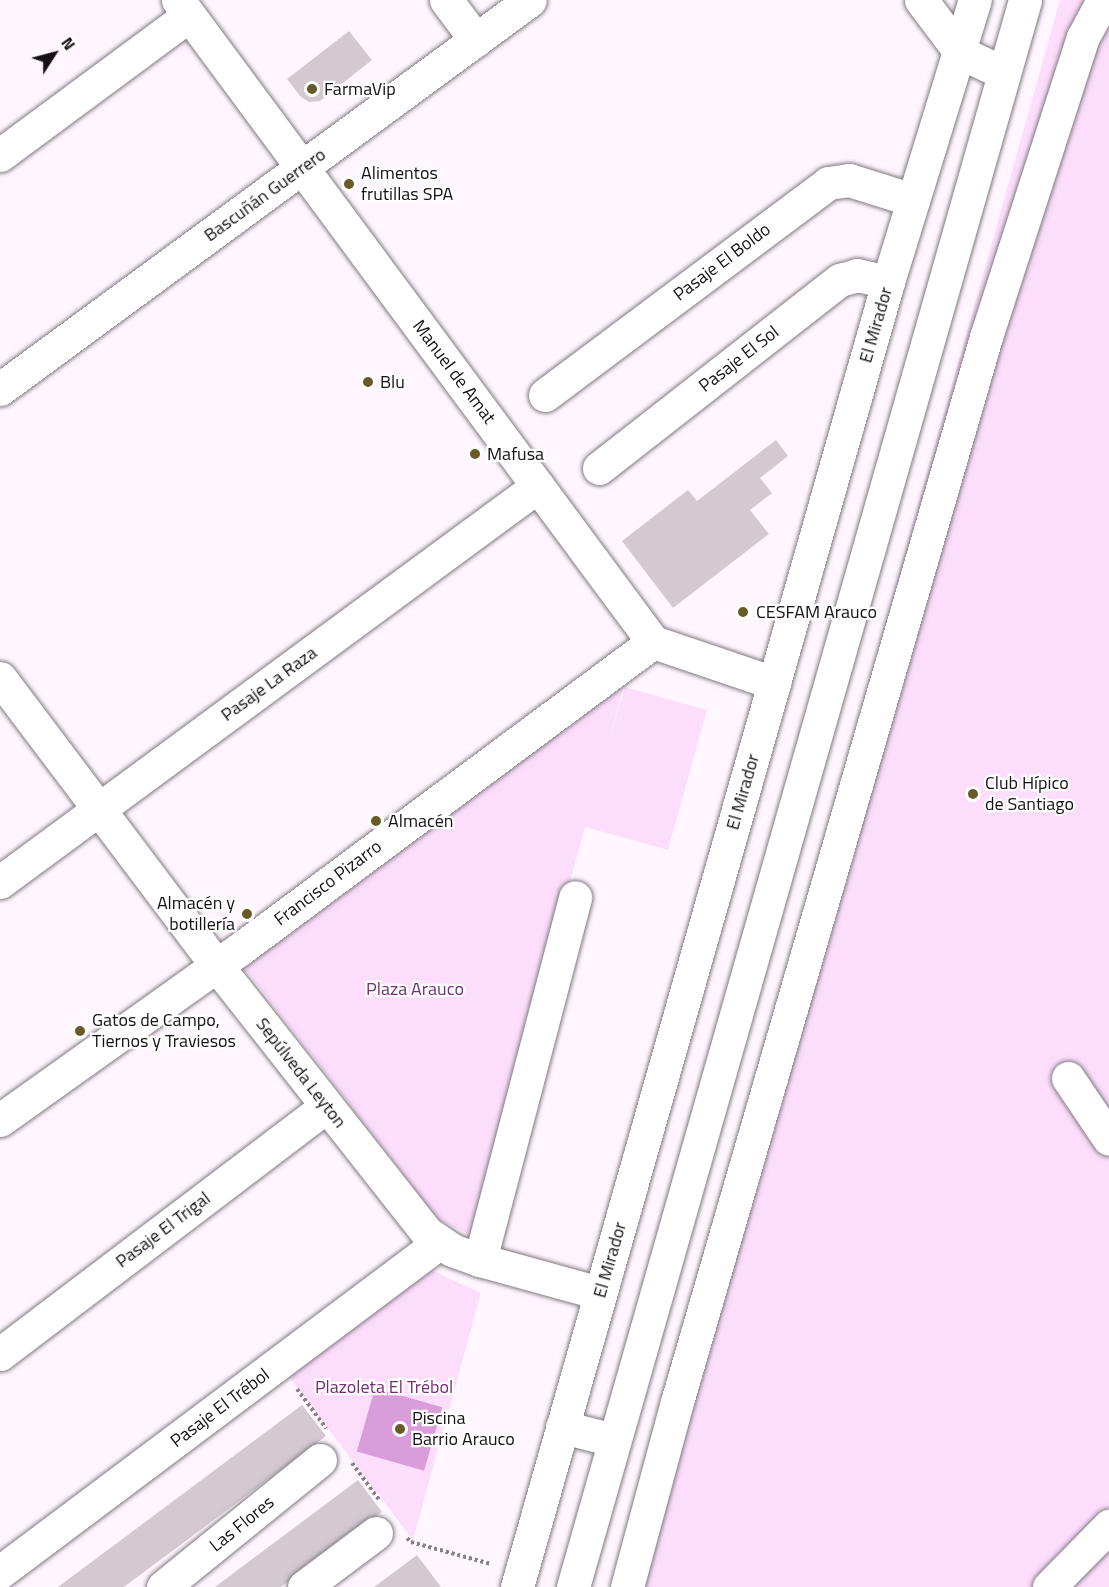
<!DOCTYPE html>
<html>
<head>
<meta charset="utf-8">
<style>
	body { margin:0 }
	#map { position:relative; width:1109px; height:1587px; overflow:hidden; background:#fff6ff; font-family:"Titillium Web",sans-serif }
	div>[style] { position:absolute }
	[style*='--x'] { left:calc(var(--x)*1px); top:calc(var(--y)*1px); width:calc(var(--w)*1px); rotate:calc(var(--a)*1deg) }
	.green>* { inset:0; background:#fcddfb }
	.water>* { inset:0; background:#d99ed9; transform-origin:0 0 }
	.building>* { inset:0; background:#d2c9d1 }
	.path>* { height:4px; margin-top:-2px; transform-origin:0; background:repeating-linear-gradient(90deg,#888288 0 3px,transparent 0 6px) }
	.roads { filter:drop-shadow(0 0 2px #817a81) drop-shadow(0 0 2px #817a81) }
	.minor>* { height:33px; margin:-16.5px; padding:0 16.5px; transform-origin:16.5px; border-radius:16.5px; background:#fff }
	.major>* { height:33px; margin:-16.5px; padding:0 16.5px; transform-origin:16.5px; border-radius:16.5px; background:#fff }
	.dots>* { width:16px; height:16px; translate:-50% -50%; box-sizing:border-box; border:3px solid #fff; border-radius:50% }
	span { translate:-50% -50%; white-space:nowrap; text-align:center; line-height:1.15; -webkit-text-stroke:4.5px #fff; paint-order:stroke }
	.poi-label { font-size:18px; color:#141114 }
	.left { translate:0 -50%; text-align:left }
	.right { translate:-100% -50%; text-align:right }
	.street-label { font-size:18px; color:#141114 }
	.park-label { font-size:18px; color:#732e75 }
	.north { position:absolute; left:24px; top:24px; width:60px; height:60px; -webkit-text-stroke:4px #fff; paint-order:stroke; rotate:54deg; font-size:16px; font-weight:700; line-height:24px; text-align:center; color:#141114 }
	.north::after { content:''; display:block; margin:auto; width:21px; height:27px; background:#141114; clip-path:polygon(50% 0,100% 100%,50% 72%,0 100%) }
</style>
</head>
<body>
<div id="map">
	<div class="green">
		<i style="clip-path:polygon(1060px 0,1109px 0,1109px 1587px,615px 1587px)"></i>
		<i style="clip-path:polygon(625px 681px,610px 737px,625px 687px,707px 710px,668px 850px,585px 827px,473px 1236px,438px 1219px,243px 966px)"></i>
		<i style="clip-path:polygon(429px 1269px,481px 1293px,413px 1540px,286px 1373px)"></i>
	</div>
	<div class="water">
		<i style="left:375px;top:1388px;width:70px;height:66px;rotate:16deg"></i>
	</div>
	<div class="building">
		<i style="clip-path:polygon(349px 31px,372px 60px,320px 101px,309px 102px,301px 97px,287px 79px)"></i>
		<i style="clip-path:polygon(776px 440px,788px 456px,760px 478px,772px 493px,750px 510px,769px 534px,673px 608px,622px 541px,688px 490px,697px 501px)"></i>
		<i style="clip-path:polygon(302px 1405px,326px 1436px,124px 1587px,58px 1587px)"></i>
		<i style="clip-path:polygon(358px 1480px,382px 1512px,281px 1587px,215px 1587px)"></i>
		<i style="clip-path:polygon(417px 1555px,441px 1587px,374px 1587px)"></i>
	</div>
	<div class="path">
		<i style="--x:297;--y:1389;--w:49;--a:53.4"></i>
		<i style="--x:352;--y:1463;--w:47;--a:53.6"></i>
		<i style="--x:407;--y:1538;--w:6;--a:45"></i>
		<i style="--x:411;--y:1542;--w:83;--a:15.4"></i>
	</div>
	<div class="roads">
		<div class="minor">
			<i style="--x:178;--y:0;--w:799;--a:53.5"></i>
			<i style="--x:653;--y:642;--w:128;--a:18.7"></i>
			<i style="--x:446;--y:0;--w:50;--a:53.1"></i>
			<i style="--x:921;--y:0;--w:66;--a:53"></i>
			<i style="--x:961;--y:53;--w:47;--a:24.9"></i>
			<i style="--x:0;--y:155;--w:235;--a:-36.5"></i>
			<i style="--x:545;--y:395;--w:354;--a:-36.8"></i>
			<i style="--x:828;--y:183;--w:21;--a:-8"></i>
			<i style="--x:849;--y:180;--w:67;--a:17.4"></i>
			<i style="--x:599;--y:468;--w:306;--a:-38"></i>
			<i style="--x:840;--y:280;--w:18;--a:-16"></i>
			<i style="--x:857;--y:275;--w:32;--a:13"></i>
			<i style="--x:0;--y:678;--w:361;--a:53"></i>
			<i style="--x:217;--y:966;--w:340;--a:51.8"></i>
			<i style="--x:427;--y:1233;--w:30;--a:34"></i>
			<i style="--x:452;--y:1250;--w:30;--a:20"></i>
			<i style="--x:480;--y:1260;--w:124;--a:15.4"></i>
			<i style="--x:0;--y:882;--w:668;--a:-36.36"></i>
			<i style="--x:1068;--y:1078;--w:73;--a:56.1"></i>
			<i style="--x:0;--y:1120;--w:295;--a:-35.5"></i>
			<i style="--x:240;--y:949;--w:515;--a:-36.62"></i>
			<i style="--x:480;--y:1260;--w:375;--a:-75.3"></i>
			<i style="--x:0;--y:1354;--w:410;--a:-37.2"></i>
			<i style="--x:0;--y:1572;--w:550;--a:-36.87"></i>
			<i style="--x:163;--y:1587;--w:202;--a:-39"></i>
			<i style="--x:304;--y:1587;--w:90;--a:-36.9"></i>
			<i style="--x:627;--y:1587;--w:192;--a:-74.9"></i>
			<i style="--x:677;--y:1402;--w:1109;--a:-73.82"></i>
			<i style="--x:986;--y:337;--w:315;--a:-72.1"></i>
			<i style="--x:1083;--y:37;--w:42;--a:-61.6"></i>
			<i style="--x:1049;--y:1587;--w:86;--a:-45.5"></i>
		</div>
		<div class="major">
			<i style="--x:0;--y:389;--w:657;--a:-36.28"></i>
			<i style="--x:562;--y:1427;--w:54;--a:14"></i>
			<i style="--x:517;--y:1587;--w:1357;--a:-74.13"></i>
			<i style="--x:888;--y:282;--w:295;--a:-72.9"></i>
			<i style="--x:573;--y:1587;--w:1650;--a:-74.1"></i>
		</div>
	</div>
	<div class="dots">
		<i style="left:312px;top:89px;background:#695a27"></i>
		<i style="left:349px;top:184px;background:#695a27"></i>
		<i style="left:368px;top:382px;background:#695a27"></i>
		<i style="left:475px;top:454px;background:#695a27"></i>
		<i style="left:743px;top:612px;background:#695a27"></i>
		<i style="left:973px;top:794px;background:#695a27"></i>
		<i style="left:376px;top:821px;background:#695a27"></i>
		<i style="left:247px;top:914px;background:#695a27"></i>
		<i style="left:80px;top:1031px;background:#695a27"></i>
		<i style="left:400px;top:1429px;background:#695a27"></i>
	</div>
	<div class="poi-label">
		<span class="left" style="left:324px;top:89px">FarmaVip</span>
		<span class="left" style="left:361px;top:184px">Alimentos<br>frutillas SPA</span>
		<span class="left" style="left:380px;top:382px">Blu</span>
		<span class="left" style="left:487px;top:454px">Mafusa</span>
		<span class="left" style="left:756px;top:612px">CESFAM Arauco</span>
		<span class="left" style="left:985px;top:794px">Club Hípico<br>de Santiago</span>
		<span class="left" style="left:388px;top:821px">Almacén</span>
		<span class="right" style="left:235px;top:914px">Almacén y<br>botillería</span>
		<span class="left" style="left:92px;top:1031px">Gatos de Campo,<br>Tiernos y Traviesos</span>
		<span class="left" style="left:412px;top:1429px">Piscina<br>Barrio Arauco</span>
	</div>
	<div class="street-label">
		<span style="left:265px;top:195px;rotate:-36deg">Bascuñán Guerrero</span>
		<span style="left:722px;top:262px;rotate:-37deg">Pasaje El Boldo</span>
		<span style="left:876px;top:325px;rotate:-74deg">El Mirador</span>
		<span style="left:739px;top:359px;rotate:-38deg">Pasaje El Sol</span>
		<span style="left:454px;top:372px;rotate:53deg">Manuel de Amat</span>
		<span style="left:269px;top:684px;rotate:-36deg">Pasaje La Raza</span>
		<span style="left:743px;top:792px;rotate:-74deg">El Mirador</span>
		<span style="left:328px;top:883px;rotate:-37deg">Francisco Pizarro</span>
		<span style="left:301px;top:1073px;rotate:52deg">Sepúlveda Leyton</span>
		<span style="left:163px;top:1230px;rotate:-37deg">Pasaje El Trigal</span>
		<span style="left:610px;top:1260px;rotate:-74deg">El Mirador</span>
		<span style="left:220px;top:1408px;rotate:-37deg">Pasaje El Trébol</span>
		<span style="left:242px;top:1524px;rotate:-39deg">Las Flores</span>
	</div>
	<div class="park-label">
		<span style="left:415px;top:989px">Plaza Arauco</span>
		<span style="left:384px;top:1387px">Plazoleta El Trébol</span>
	</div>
	<div class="north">N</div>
</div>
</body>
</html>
